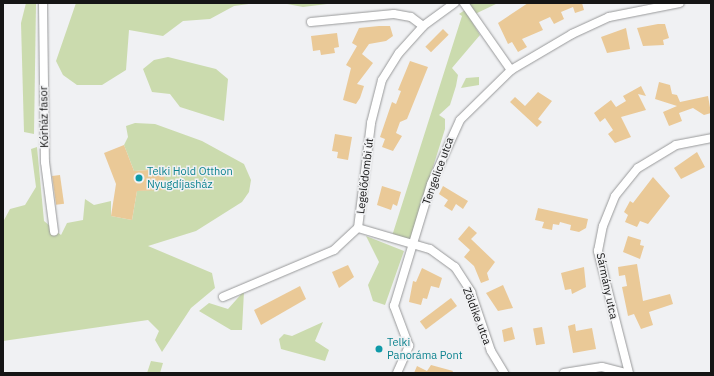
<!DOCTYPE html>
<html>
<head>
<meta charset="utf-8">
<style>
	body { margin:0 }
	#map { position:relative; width:714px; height:376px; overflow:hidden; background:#f0f1f3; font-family:"IBM Plex Sans",sans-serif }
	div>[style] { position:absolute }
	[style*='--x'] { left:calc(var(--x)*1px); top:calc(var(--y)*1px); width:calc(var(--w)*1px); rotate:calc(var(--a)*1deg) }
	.green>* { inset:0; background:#cbdbae }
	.building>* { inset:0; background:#eac997; transform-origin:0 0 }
	.roads { filter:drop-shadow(0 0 1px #98999a) drop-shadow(0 0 1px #98999a) }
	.minor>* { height:8px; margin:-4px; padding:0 4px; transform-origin:4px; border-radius:4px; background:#fff }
	.dots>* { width:11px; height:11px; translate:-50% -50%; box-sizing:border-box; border:2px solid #f0f1f3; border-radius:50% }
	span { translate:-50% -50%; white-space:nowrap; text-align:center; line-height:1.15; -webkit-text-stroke:3px #f0f1f3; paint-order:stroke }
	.street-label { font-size:11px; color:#151515 }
	.culture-label { font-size:11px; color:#0d838f }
	.left { translate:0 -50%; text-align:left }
	.frame { position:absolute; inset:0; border:4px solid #151515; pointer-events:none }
</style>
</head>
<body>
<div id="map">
	<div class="green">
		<i style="clip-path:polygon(26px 3px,36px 3px,34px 134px,24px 132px,21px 23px)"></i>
		<i style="clip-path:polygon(76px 3px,256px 3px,234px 6px,210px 19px,183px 21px,163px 36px,129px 30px,126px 70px,102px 85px,77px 85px,63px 75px,56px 61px)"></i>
		<i style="clip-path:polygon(282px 3px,335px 3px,303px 7px)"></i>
		<i style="clip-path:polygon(469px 3px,498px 3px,475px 14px)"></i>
		<i style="clip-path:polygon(465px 10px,480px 35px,452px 68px,458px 75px,456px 86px,450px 105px,439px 115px,445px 119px,445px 129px,409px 243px,392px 236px,462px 16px,459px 14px)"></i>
		<i style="clip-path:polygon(168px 57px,216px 69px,228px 79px,224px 121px,180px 107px,170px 94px,152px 92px,143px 69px,154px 60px)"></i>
		<i style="clip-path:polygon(479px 77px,479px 85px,461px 88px,466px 78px)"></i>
		<i style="clip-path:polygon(135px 123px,155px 124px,202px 141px,244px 164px,251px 180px,249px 192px,242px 202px,196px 231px,148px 246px,212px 273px,215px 288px,191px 308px,162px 352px,155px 340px,159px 331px,148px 320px,3px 341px,3px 222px,10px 209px,25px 205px,36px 187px,31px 149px,37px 147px,44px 221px,61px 235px,67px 223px,83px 220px,85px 199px,94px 205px,111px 201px,111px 216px,132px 220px,137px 191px,164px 189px,164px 169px,134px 171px,124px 145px,128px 137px,126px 126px)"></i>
		<i style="clip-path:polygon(366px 236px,404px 251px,385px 305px,373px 301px,368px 285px,379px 262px)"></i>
		<i style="clip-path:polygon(244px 291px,242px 330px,231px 330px,199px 311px,209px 303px,228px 309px)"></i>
		<i style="clip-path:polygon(323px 322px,315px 341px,329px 350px,325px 361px,281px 349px,279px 339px,284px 334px,292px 336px)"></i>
		<i style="clip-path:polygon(151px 361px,163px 363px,160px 373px,147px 373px)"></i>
	</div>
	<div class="building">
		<i style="clip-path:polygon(528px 3px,582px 3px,584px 10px,575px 13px,573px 7px,561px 12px,564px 19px,554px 24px,550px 17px,539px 22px,543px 30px,522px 39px,527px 47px,518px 52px,512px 42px,508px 44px,498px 23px)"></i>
		<i style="clip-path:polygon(658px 24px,665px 24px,669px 38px,663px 40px,664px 45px,643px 46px,637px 28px)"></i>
		<i style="clip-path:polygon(379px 26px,390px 26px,393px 36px,386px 41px,369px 44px,362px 54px,373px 63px,357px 84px,364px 86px,360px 98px,356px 104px,343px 100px,351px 68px,346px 65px,357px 46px,352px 43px,359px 28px)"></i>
		<i style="clip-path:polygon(626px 28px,630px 49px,607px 53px,601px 37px)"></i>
		<i style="left:443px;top:29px;width:8px;height:25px;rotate:45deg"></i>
		<i style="clip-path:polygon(337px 33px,339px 47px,334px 48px,335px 53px,321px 55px,320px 50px,313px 51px,311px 36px)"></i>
		<i style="clip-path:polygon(410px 61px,428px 67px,407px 119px,400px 122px,396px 133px,402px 136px,393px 151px,382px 147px,385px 139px,380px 137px,392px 102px,396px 104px,401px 91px,398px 90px)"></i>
		<i style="clip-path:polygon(659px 82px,670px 85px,672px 94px,677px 95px,680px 102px,708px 96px,711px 113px,704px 115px,693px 108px,679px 113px,682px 121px,669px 126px,663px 112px,677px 106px,655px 99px)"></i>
		<i style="clip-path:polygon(641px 86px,646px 96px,638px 94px,646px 110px,621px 117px,631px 137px,615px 143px,608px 134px,613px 130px,605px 118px,600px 122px,594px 113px,611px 100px,616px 107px,626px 101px,623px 96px)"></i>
		<i style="clip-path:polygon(538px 92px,552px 101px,538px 119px,542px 122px,537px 127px,510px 102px,515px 97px,525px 106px)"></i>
		<i style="clip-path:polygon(335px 134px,352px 137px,348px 160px,337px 158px,338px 152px,332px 151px)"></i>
		<i style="clip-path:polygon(124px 145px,134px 171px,164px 169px,165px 190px,137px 191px,132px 220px,111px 216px,116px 184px,104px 153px)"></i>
		<i style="clip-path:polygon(697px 152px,705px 167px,681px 179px,674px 168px)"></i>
		<i style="left:60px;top:175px;width:29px;height:8px;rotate:82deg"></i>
		<i style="clip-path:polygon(653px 177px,670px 196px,648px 224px,640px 221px,637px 227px,625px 222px,628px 215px,624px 212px,630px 201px,633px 203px)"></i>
		<i style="clip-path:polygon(382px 186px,401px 192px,397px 206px,393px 204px,391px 210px,377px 205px)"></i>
		<i style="clip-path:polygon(443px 186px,468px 201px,463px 209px,456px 204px,452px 211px,444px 206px,448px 200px,439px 194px)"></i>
		<i style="clip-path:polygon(538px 208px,588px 219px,586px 228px,579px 232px,570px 230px,571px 225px,560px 222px,559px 225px,553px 224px,552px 230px,542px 228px,544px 222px,535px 220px)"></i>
		<i style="clip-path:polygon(469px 226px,477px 233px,471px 239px,495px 262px,487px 273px,489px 280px,481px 283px,474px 266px,464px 257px,470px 250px,458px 239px)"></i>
		<i style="clip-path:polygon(628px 236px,641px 240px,640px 245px,644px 246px,640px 259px,623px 252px)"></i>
		<i style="clip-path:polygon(637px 264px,643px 301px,670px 294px,673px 304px,649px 312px,653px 325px,641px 329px,634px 314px,628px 316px,622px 287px,627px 286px,625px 275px,619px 276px,618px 267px)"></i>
		<i style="clip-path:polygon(348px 265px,354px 277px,339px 288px,332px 272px)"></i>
		<i style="clip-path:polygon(584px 267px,586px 287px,572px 294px,571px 289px,565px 290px,561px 273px)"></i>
		<i style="clip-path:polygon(422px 268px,442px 278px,439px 288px,431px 286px,427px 299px,423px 298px,421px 305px,409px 302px,413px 281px,416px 282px)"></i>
		<i style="clip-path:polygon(503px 285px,513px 308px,498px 311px,486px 293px)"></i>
		<i style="clip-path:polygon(300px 286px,306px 299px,261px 325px,254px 310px)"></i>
		<i style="left:451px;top:298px;width:10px;height:39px;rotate:53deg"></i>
		<i style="clip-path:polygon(575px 324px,576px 331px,592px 328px,596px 349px,573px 353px,568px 326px)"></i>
		<i style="clip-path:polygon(512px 327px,515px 339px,504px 342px,502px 330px)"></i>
		<i style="left:542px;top:327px;width:17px;height:9px;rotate:80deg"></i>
		<i style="clip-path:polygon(431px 365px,453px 371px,452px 373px,414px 373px,417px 366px,427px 371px)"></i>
	</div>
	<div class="roads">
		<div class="minor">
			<i style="--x:43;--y:3;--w:159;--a:89.3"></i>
			<i style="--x:45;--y:162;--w:70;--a:82.6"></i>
			<i style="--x:464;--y:3;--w:82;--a:55"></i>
			<i style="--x:311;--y:22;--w:83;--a:-5.5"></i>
			<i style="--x:394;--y:14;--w:17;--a:10"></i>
			<i style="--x:411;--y:17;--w:15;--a:37"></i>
			<i style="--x:358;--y:228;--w:75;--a:16.3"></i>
			<i style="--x:430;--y:249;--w:31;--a:36"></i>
			<i style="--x:455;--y:267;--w:30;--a:57"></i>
			<i style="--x:471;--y:292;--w:62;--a:71.3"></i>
			<i style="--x:491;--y:351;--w:26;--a:59"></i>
			<i style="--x:223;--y:297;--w:121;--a:-22.9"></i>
			<i style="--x:334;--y:250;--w:33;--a:-43"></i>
			<i style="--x:358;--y:228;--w:106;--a:-82.9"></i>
			<i style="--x:371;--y:123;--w:44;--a:-75.7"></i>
			<i style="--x:382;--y:80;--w:32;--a:-58"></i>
			<i style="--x:399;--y:53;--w:36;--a:-48"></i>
			<i style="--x:423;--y:26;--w:39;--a:-36"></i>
			<i style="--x:397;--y:373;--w:30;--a:-66"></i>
			<i style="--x:409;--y:346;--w:43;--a:-110.6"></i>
			<i style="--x:394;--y:306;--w:127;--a:-73.1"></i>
			<i style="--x:431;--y:184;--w:70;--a:-65.6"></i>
			<i style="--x:460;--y:120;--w:71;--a:-44.4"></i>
			<i style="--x:511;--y:70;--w:71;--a:-30.5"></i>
			<i style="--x:572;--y:34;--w:41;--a:-24.7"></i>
			<i style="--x:609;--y:17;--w:72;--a:-11.2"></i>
			<i style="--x:564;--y:373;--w:38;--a:-9"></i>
			<i style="--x:602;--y:367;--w:25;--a:14"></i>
			<i style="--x:629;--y:373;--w:126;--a:-104.3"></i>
			<i style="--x:598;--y:251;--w:25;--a:-79"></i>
			<i style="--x:603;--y:226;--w:32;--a:-68"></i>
			<i style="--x:615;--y:196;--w:36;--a:-51"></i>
			<i style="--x:638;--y:168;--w:44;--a:-31.2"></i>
			<i style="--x:676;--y:145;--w:36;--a:-11"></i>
		</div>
	</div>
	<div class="dots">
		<i style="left:139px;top:178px;background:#0f9aa8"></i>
		<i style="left:379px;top:349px;background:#0f9aa8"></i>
	</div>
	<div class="street-label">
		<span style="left:44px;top:117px;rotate:-91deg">Kórház fasor</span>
		<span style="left:438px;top:171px;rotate:-70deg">Tengelice utca</span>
		<span style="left:365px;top:176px;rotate:-83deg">Legelődombi út</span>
		<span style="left:607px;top:286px;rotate:78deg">Sármány utca</span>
		<span style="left:477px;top:316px;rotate:69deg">Zöldike utca</span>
	</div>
	<div class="culture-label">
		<span class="left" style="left:147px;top:178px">Telki Hold Otthon<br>Nyugdíjasház</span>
		<span class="left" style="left:387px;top:349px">Telki<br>Panoráma Pont</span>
	</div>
	<div class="frame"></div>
</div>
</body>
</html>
